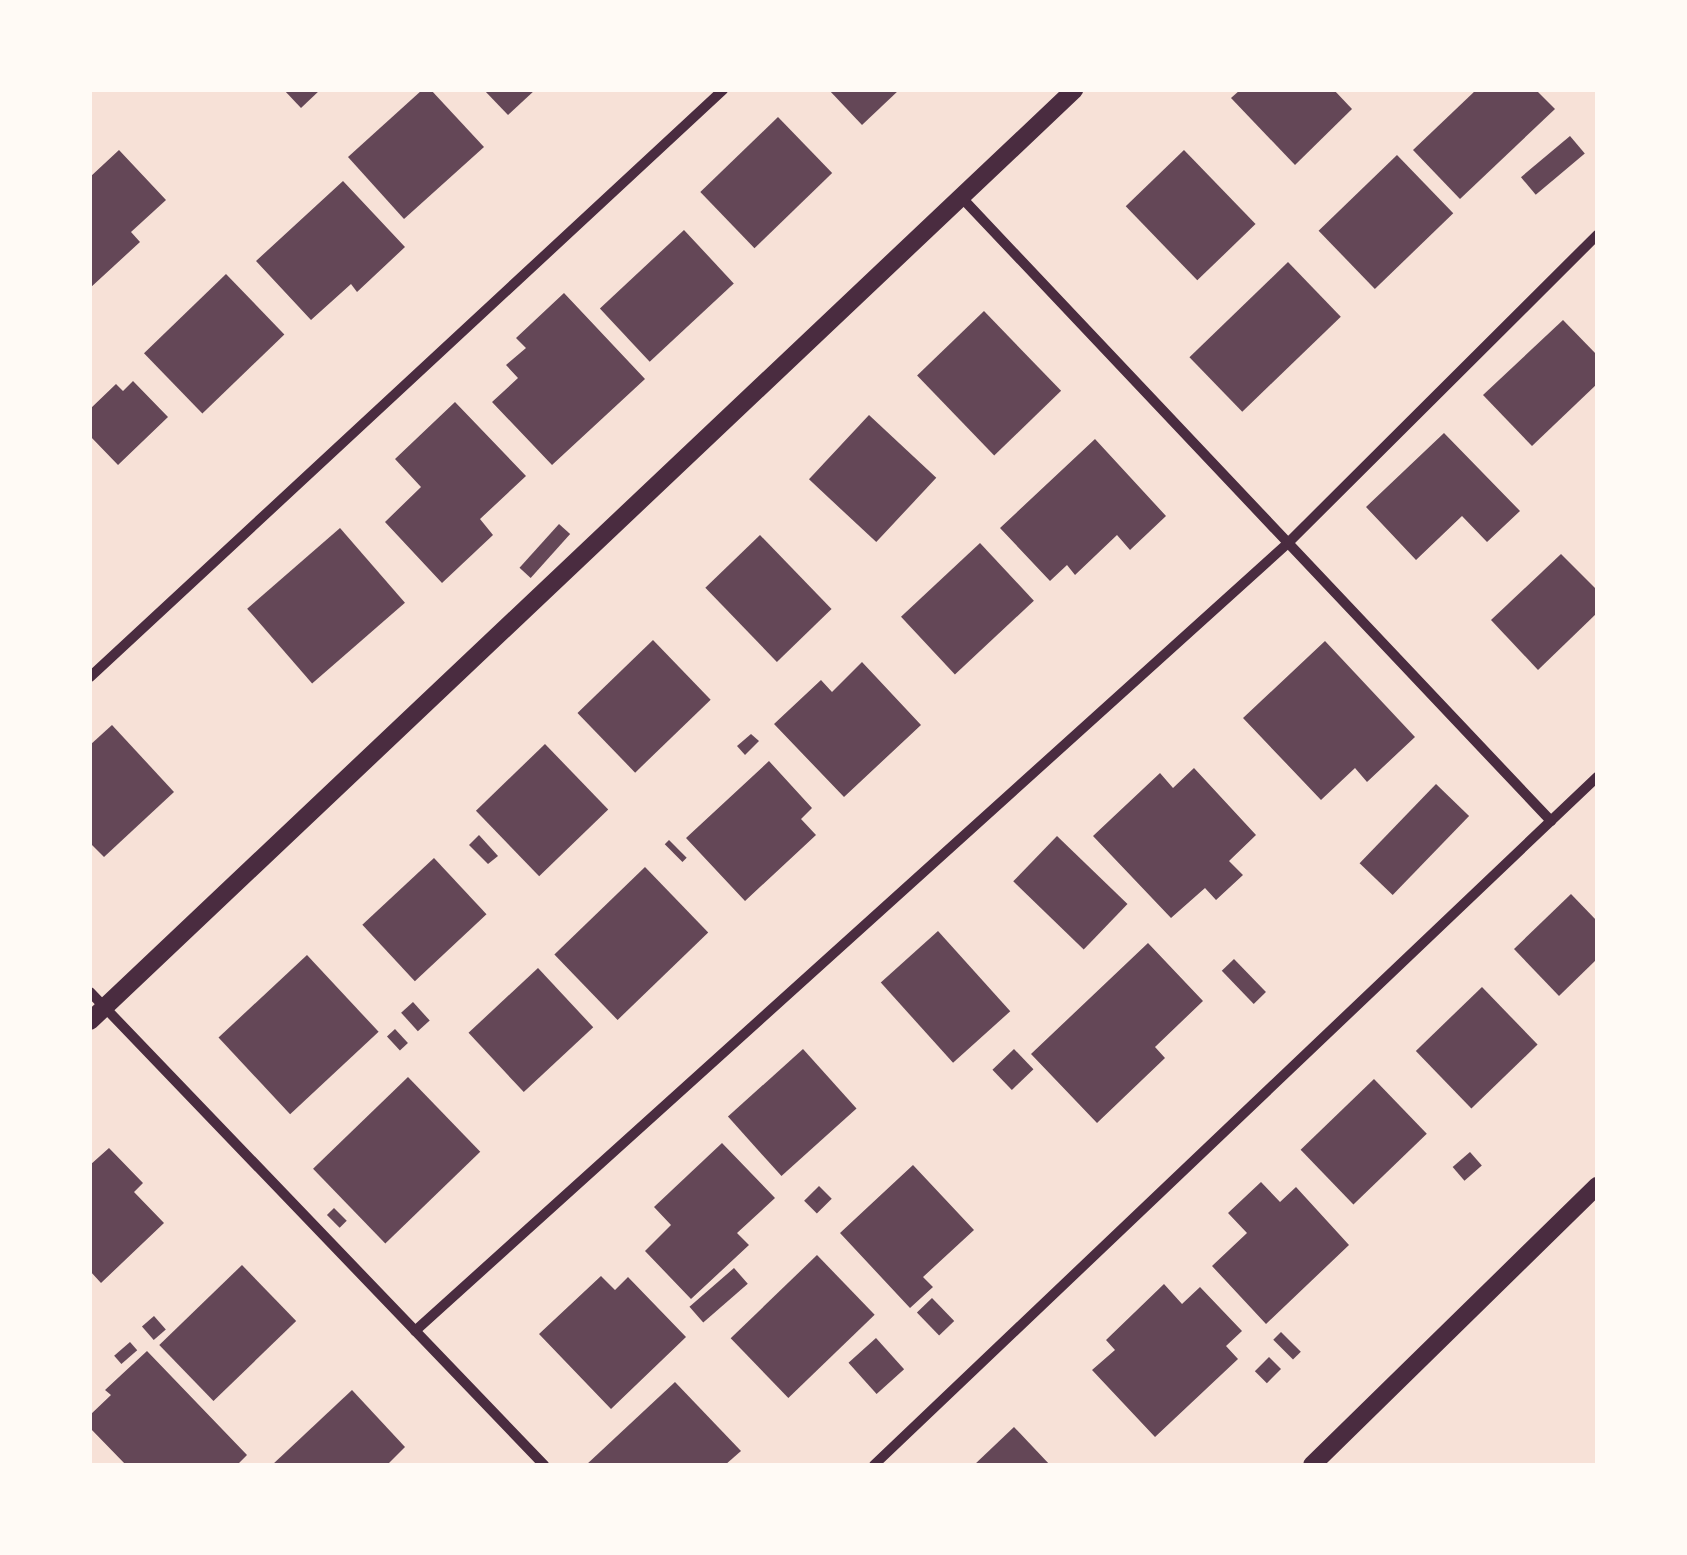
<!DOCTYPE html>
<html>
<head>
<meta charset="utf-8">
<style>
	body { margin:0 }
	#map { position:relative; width:1687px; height:1555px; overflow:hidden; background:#f7e1d7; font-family:Bitter,serif }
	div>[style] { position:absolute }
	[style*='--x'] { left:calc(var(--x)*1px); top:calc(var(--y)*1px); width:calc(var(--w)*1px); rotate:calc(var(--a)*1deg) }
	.building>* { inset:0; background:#644757; transform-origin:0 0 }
	.minor>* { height:10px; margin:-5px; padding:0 5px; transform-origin:5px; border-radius:5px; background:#4a2c40 }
	.tertiary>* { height:18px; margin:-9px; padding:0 9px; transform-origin:9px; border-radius:9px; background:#4a2c40 }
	span { translate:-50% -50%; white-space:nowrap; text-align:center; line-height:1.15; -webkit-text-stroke:10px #fffaf5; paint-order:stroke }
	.frame { position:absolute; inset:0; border:92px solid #fffaf5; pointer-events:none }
</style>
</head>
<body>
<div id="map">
	<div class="building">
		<i style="clip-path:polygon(284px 90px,320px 90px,301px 108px)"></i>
		<i style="clip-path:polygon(422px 90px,431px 90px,484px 147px,404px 219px,348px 157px)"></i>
		<i style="clip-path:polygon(484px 90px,535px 90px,508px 115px)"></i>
		<i style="clip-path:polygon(829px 90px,899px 90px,862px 125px)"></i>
		<i style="clip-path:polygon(1240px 90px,1334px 90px,1352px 109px,1295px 165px,1231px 98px)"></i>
		<i style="clip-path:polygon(1476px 90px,1536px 90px,1555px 109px,1460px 199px,1413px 150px)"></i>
		<i style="left:778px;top:117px;width:78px;height:108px;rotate:46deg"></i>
		<i style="left:1570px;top:136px;width:23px;height:64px;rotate:50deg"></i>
		<i style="clip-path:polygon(119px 150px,166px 200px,131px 232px,140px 242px,90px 288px,90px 177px)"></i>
		<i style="left:1184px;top:150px;width:103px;height:81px;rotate:46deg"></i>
		<i style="left:1397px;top:155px;width:81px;height:109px;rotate:46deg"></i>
		<i style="clip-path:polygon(343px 181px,405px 247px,357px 292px,351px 284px,311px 320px,256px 261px)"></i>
		<i style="left:684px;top:230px;width:73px;height:115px;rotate:47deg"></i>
		<i style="left:1288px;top:262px;width:76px;height:137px;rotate:46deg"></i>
		<i style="left:226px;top:274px;width:84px;height:114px;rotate:46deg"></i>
		<i style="clip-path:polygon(564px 293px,645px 379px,552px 465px,492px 402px,518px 378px,506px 365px,526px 348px,516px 338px)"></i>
		<i style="left:984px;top:311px;width:111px;height:93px;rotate:46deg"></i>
		<i style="clip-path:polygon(1563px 320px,1597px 355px,1597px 384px,1532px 446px,1483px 395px)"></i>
		<i style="clip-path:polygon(133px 381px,168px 417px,118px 465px,90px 436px,90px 409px,116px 384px,123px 391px)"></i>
		<i style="clip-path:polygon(455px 402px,526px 476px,480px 519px,493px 535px,442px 583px,385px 522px,421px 487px,395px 459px)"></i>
		<i style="left:869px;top:415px;width:92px;height:88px;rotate:43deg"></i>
		<i style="clip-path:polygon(1444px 433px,1520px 511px,1487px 542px,1462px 516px,1416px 560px,1366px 507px)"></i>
		<i style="clip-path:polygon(1095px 439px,1166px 516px,1130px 550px,1117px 535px,1075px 575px,1067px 565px,1050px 581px,1000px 528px)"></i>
		<i style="left:559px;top:524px;width:15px;height:59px;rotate:42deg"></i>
		<i style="left:340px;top:528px;width:99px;height:123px;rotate:49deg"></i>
		<i style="left:760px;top:535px;width:103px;height:76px;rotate:46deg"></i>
		<i style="left:980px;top:543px;width:79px;height:108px;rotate:47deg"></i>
		<i style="clip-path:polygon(1561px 554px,1597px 590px,1597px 613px,1538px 670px,1491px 620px)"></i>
		<i style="left:653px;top:640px;width:83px;height:105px;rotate:46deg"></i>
		<i style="clip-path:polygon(1325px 641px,1415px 737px,1367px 782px,1355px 768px,1321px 800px,1243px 718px)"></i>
		<i style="clip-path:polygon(862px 662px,921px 725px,844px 797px,774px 724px,821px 680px,832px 692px)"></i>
		<i style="clip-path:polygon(112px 725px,174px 792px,104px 857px,90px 843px,90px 745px)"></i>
		<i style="clip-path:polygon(751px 734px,759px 741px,745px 755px,737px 746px)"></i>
		<i style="left:545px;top:744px;width:91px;height:96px;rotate:46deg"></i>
		<i style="clip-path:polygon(769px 761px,812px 808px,801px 819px,816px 835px,745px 901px,686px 838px)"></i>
		<i style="clip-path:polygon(1194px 768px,1256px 835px,1229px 861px,1243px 875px,1216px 900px,1205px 888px,1171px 918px,1093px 836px,1160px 773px,1173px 788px)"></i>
		<i style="left:1436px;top:784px;width:46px;height:110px;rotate:44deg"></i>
		<i style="clip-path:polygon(479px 835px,498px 856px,488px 864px,469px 845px)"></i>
		<i style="left:1057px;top:836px;width:98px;height:63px;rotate:44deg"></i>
		<i style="left:669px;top:840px;width:25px;height:6px;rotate:45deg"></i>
		<i style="left:434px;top:858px;width:77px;height:98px;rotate:47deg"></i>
		<i style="left:645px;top:867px;width:91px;height:126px;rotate:46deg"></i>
		<i style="clip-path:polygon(1571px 894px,1597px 921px,1597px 959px,1559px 996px,1514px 949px)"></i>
		<i style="left:938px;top:931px;width:108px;height:77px;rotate:48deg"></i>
		<i style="clip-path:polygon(1148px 943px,1203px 1001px,1155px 1047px,1165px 1058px,1097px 1123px,1031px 1054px)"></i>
		<i style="left:307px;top:955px;width:105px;height:121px;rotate:47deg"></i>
		<i style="left:1234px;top:959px;width:46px;height:17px;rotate:46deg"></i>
		<i style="left:538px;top:968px;width:81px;height:95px;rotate:47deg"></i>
		<i style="left:1482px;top:987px;width:80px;height:92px;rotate:46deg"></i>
		<i style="left:413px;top:1002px;width:25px;height:16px;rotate:48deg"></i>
		<i style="left:395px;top:1029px;width:19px;height:11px;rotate:47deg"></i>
		<i style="left:803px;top:1049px;width:80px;height:101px;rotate:48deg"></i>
		<i style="left:1014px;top:1049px;width:28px;height:30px;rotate:46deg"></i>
		<i style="left:408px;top:1077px;width:104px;height:132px;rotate:46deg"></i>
		<i style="left:1374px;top:1079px;width:76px;height:102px;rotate:46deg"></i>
		<i style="clip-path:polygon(722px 1143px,775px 1198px,737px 1233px,749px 1245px,691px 1299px,645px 1251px,671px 1225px,654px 1207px)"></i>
		<i style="clip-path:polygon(109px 1148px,143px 1183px,134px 1192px,164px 1223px,101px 1283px,90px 1271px,90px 1165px)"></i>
		<i style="left:1470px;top:1152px;width:18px;height:23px;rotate:49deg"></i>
		<i style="clip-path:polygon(913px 1165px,974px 1230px,923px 1277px,933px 1287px,910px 1308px,840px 1233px)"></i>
		<i style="clip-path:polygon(1261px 1182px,1280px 1202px,1296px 1187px,1349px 1245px,1266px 1324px,1212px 1266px,1247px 1233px,1228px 1213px)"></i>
		<i style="left:819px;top:1186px;width:18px;height:21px;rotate:45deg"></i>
		<i style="left:334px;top:1208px;width:18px;height:10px;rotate:45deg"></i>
		<i style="left:817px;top:1255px;width:83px;height:120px;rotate:46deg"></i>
		<i style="left:242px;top:1265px;width:78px;height:115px;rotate:46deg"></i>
		<i style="left:734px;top:1268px;width:21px;height:59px;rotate:49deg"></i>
		<i style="clip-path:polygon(601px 1276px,615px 1290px,628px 1277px,686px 1337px,611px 1409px,539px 1334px)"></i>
		<i style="clip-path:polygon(1164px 1284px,1182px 1304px,1200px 1287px,1242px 1331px,1226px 1346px,1238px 1359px,1155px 1437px,1092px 1370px,1115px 1350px,1106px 1340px)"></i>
		<i style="left:932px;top:1298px;width:32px;height:21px;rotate:46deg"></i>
		<i style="left:154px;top:1316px;width:18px;height:16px;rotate:49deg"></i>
		<i style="left:1281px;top:1332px;width:28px;height:11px;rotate:45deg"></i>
		<i style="left:876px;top:1338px;width:42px;height:37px;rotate:48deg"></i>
		<i style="left:130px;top:1342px;width:11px;height:21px;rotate:49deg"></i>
		<i style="clip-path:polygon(147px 1351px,247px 1455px,237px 1465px,126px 1465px,90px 1428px,90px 1415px,111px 1395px,105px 1390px)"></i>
		<i style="left:1269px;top:1357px;width:17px;height:20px;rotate:45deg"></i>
		<i style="clip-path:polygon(675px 1382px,741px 1451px,725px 1465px,586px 1465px)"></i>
		<i style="clip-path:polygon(352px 1390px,405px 1447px,387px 1465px,272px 1465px)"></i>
		<i style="clip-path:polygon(1014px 1427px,1050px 1465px,974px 1465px)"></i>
	</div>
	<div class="minor">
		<i style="--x:963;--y:199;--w:856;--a:46.61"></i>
		<i style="--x:90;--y:677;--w:863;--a:-42.84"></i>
		<i style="--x:90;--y:992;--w:656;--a:46.17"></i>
		<i style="--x:415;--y:1331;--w:1177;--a:-42.07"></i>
		<i style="--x:1289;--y:542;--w:435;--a:-44.9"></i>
		<i style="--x:874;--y:1465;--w:998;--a:-43.58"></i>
	</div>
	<div class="tertiary">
		<i style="--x:90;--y:1021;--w:1355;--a:-43.41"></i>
		<i style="--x:1312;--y:1465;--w:399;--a:-44.4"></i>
	</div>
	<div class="frame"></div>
</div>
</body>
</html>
